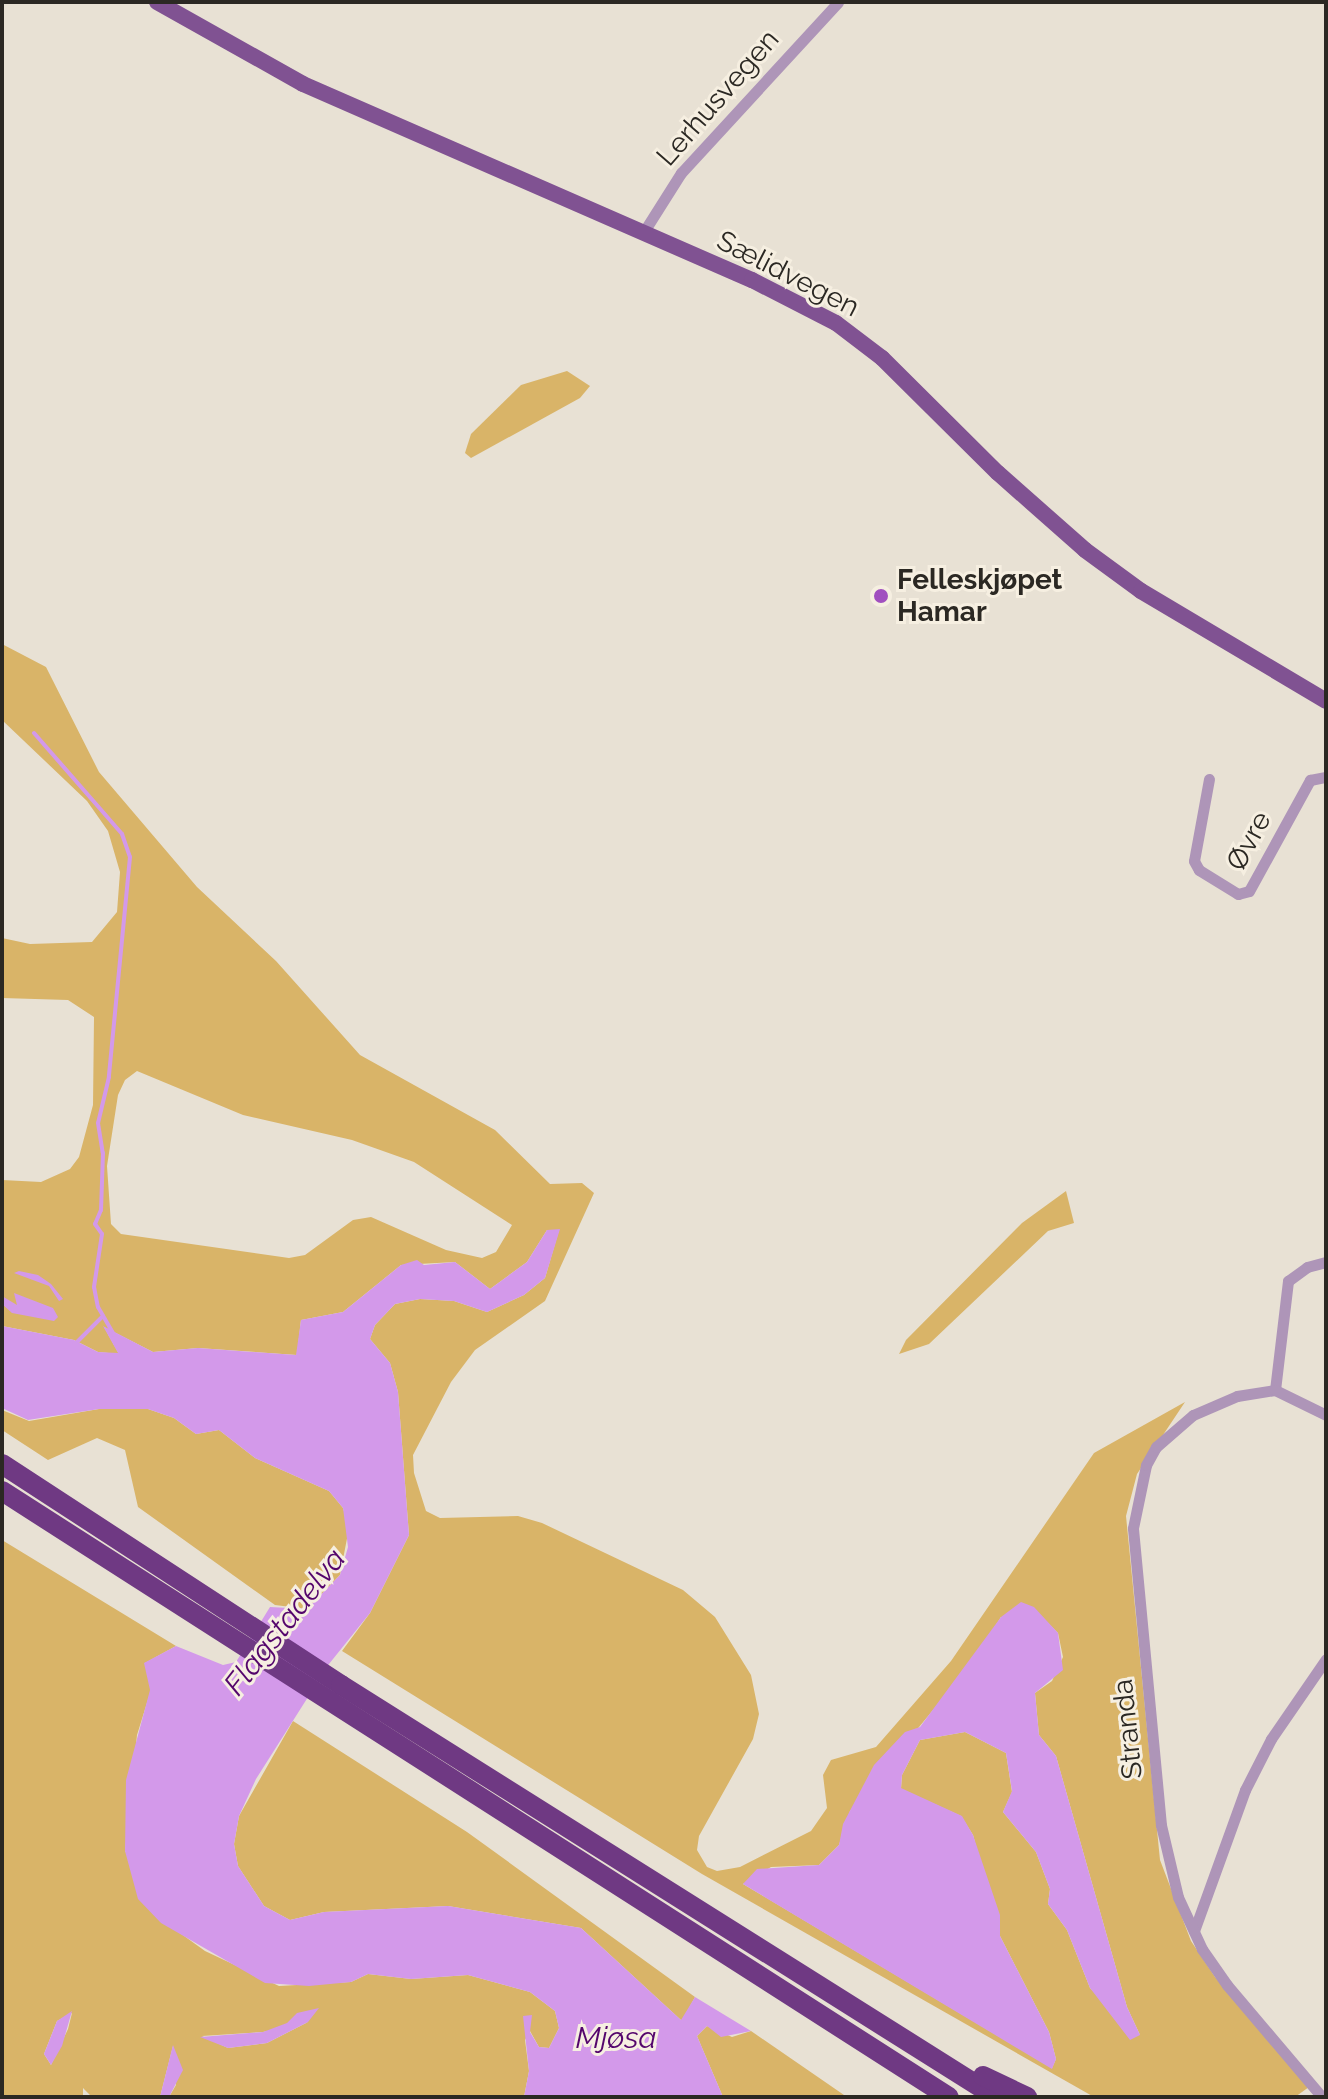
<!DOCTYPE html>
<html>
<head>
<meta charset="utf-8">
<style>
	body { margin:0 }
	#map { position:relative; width:1328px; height:2099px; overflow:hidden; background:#e8e1d4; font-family:Raleway,sans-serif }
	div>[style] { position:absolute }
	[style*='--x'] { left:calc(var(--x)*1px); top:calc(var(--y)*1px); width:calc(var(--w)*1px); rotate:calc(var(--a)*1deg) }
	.green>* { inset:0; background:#d9b468 }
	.water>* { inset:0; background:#d399ea }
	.stream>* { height:4px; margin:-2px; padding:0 2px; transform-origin:2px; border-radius:2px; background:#d399ea }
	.street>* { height:11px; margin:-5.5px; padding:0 5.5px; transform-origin:5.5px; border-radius:5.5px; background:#ae95b8 }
	.primary>* { height:16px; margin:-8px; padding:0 8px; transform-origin:8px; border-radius:8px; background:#805292 }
	.highway>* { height:20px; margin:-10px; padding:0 10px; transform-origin:10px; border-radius:10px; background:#6f3983 }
	.dots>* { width:22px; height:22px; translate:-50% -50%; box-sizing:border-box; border:4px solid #f6efe1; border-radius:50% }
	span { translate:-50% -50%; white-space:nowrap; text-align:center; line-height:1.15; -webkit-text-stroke:6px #f6efe1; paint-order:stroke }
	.street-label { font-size:28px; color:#2b2823 }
	.poi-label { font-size:28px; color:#2b2823; font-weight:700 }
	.left { translate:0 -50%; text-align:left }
	.water-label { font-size:30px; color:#54056c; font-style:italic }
	.frame { position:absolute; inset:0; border:4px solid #2b2823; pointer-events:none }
</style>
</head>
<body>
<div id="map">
	<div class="green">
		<i style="clip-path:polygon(567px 371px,590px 386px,580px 398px,471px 458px,465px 453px,471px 434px,521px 385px)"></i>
		<i style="clip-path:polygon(evenodd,2px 644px,46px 667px,99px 772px,197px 887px,276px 961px,360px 1055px,495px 1130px,550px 1184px,582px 1183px,594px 1193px,545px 1301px,475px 1350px,451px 1382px,413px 1455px,414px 1473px,426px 1511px,440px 1518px,518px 1516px,542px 1523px,683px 1590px,715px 1617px,751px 1675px,759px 1714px,753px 1739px,699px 1836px,697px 1850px,707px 1867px,717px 1871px,740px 1867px,811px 1831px,827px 1808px,823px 1775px,831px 1760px,876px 1747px,951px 1661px,1094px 1453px,1185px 1402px,1137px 1474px,1126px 1516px,1160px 1860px,1191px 1941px,1215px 1977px,1309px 2087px,1295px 2097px,1094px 2097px,702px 1874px,342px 1651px,370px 1613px,409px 1535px,398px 1392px,390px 1363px,370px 1339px,375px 1325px,395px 1304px,420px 1299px,454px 1301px,487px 1312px,524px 1295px,545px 1278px,559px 1230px,547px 1230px,527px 1262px,490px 1289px,455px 1262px,401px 1265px,343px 1312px,301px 1320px,297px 1355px,198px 1348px,153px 1352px,104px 1327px,119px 1354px,98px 1352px,74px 1340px,2px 1326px,2px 1180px,41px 1182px,70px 1169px,79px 1157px,93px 1105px,94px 1017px,68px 1000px,2px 998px,2px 938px,30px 944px,92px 942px,117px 912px,120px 872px,108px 831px,87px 801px,2px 720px,2px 644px,137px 1071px,243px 1115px,352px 1140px,414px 1162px,512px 1225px,496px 1252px,482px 1258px,446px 1250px,371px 1217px,353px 1220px,305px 1255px,289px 1258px,121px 1234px,111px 1224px,107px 1166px,118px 1095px,125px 1080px,137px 1071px,2px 644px,1001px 1617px,1044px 1619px,1058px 1633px,1063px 1657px,1052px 1681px,1035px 1693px,1039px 1735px,1056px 1756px,1127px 2007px,1140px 2035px,1090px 1988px,1067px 1930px,1048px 1904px,1050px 1889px,1036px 1852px,1003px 1812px,1012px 1792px,1006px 1753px,965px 1732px,920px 1740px,902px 1775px,901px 1789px,961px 1816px,973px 1835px,1000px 1936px,1049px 2032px,1056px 2059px,1052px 2068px,743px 1884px,771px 1867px,819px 1865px,839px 1845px,850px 1811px,970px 1665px,1001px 1617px)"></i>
		<i style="clip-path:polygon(1066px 1191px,1074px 1223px,1048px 1231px,929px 1344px,899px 1354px,906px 1340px,1022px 1223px)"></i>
		<i style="clip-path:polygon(99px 1409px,148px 1409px,174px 1418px,196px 1434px,219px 1430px,255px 1458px,329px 1491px,343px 1508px,349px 1528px,340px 1575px,307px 1609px,275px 1605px,138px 1507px,125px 1450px,97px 1438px,48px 1460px,2px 1430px,2px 1410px,29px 1421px)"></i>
		<i style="clip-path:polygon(evenodd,2px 1540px,176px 1646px,145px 1663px,151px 1690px,137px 1735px,125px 1851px,180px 1933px,205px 1951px,279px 1986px,351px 1982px,368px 1974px,411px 1979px,468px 1975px,530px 1992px,555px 2011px,559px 2028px,549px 2048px,539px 2047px,530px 2031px,525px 2040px,529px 2071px,524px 2097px,169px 2097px,176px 2085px,173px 2046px,160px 2097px,92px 2097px,83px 2088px,83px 2097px,2px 2097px,2px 1540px,72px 2013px,68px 2029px,51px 2065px,44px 2054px,57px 2021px,72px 2013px,2px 1540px,308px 2022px,267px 2043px,228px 2048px,202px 2036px,263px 2032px,308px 2022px)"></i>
		<i style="clip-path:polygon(293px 1721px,467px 1832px,695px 1997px,682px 2021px,581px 1928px,448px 1906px,324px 1912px,290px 1920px,264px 1906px,238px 1866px,234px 1844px,239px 1816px)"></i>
		<i style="clip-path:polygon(707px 2026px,732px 2037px,751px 2031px,844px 2095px,723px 2097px,697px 2036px)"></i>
	</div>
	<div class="water">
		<i style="clip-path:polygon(560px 1229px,545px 1278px,524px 1295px,487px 1312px,454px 1301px,420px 1299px,395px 1304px,375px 1325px,370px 1339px,390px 1363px,398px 1392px,409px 1535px,370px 1613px,329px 1664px,256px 1779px,239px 1816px,234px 1844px,238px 1866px,264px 1906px,290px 1920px,324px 1912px,448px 1906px,581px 1928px,681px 2020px,695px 1997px,751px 2031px,721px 2037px,707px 2026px,697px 2036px,723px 2097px,524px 2097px,529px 2071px,523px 2016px,532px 2015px,530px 2032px,539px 2047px,549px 2048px,559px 2028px,555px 2011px,530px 1992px,468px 1975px,411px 1979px,368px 1974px,351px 1982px,309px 1986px,265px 1983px,161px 1923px,138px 1899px,125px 1851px,126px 1780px,150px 1690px,144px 1663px,176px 1646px,223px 1665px,236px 1662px,270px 1607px,307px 1609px,340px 1575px,348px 1547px,343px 1508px,329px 1491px,255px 1458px,219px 1430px,196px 1434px,174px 1418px,148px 1409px,99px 1409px,28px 1420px,2px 1408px,2px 1326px,74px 1340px,98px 1352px,118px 1353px,103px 1326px,153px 1352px,198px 1348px,296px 1355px,301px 1320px,343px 1312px,401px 1265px,417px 1260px,424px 1265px,455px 1262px,490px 1289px,527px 1262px,547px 1230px)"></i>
		<i style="clip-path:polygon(19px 1271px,38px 1275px,51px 1284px,63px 1299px,59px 1301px,49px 1286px,14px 1273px)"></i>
		<i style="clip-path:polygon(14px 1293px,53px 1308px,58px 1317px,54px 1321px,12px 1313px,2px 1304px,2px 1296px,17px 1305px)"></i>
		<i style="clip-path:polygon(1021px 1602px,1034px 1607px,1058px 1633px,1063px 1670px,1035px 1693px,1039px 1735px,1056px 1756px,1127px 2007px,1140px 2035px,1130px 2040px,1090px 1988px,1067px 1930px,1048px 1904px,1050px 1889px,1036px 1852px,1003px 1812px,1012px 1791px,1006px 1753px,965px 1732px,920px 1740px,902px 1775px,901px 1788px,962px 1816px,973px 1835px,1000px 1915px,1000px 1936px,1049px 2032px,1056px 2059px,1052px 2069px,743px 1884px,757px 1869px,819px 1865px,839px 1845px,843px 1824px,874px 1765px,905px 1732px,920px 1727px,1001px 1617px)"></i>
		<i style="clip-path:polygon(319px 2008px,308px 2022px,267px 2043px,228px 2048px,200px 2037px,263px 2032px,287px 2023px,297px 2013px)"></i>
		<i style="clip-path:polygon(72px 2011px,62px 2046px,51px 2065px,44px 2054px,57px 2021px)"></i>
		<i style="clip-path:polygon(173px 2045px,183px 2070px,169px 2097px,160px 2097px)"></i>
	</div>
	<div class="stream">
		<i style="--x:34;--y:733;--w:134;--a:48.9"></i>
		<i style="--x:122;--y:834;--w:24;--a:71"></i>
		<i style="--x:130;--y:857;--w:221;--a:95.5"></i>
		<i style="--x:109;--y:1077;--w:47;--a:103.4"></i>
		<i style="--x:98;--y:1123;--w:30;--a:81"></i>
		<i style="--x:103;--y:1153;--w:57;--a:92"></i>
		<i style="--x:101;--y:1210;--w:15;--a:113"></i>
		<i style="--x:95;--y:1224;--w:12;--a:55"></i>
		<i style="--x:102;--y:1234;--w:54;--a:98.6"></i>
		<i style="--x:94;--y:1287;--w:20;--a:79"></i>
		<i style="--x:98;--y:1307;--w:32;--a:60"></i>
		<i style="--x:74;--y:1345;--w:41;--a:-45"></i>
	</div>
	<div class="street">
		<i style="--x:643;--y:233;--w:71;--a:-57.7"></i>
		<i style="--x:681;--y:173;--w:232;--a:-47.4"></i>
		<i style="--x:1209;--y:779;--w:83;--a:100.4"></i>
		<i style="--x:1194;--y:861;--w:10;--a:61"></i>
		<i style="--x:1199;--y:870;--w:46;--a:31.6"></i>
		<i style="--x:1238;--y:894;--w:11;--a:-15"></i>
		<i style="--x:1249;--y:891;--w:127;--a:-61.2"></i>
		<i style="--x:1310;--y:780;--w:16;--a:-11"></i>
		<i style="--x:1275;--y:1390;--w:110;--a:-83.2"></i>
		<i style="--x:1288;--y:1281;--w:24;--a:-36"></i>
		<i style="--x:1307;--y:1267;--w:20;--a:-15"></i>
		<i style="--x:1194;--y:1931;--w:150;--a:-70.1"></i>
		<i style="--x:1245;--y:1790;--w:57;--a:-63"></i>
		<i style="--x:1271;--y:1739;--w:97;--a:-55.5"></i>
		<i style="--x:1322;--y:2097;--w:147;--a:-130.3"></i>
		<i style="--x:1227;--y:1985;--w:44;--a:-124.8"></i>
		<i style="--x:1202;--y:1949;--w:57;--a:-114.8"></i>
		<i style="--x:1178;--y:1897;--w:74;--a:-103.3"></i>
		<i style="--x:1161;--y:1825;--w:298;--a:-95.4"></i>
		<i style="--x:1133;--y:1528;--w:64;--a:-78.3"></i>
		<i style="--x:1146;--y:1465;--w:21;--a:-61"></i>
		<i style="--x:1156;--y:1447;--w:49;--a:-40.9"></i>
		<i style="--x:1193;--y:1415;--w:48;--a:-23.4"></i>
		<i style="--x:1237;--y:1396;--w:38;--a:-9"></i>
		<i style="--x:1275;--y:1390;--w:57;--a:26.1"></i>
	</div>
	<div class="primary">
		<i style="--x:157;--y:2;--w:167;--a:29.3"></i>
		<i style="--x:303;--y:84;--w:490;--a:23.6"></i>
		<i style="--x:752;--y:280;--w:94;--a:27.1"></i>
		<i style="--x:836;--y:323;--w:58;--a:37.3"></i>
		<i style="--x:882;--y:358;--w:163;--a:44.8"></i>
		<i style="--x:998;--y:473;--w:116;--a:41.5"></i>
		<i style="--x:1085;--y:550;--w:69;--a:36.2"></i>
		<i style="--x:1141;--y:591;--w:215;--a:30.7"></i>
	</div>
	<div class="highway">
		<i style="--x:2;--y:1464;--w:405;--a:33.1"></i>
		<i style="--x:341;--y:1685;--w:774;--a:32.17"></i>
		<i style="--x:2;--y:1491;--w:1124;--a:32.62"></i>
		<i style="--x:983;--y:2076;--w:49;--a:25.5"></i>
	</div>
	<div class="dots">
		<i style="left:881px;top:596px;background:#a14fbf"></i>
	</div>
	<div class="street-label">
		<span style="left:718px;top:98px;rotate:-49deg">Lerhusvegen</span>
		<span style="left:788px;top:274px;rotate:27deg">Sælidvegen</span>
		<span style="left:1249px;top:841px;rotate:-62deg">Øvre</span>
		<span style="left:1128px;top:1729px;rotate:-96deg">Stranda</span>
	</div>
	<div class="poi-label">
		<span class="left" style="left:897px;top:596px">Felleskjøpet<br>Hamar</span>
	</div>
	<div class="water-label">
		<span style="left:285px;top:1622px;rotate:-52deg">Flagstadelva</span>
		<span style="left:616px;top:2038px">Mjøsa</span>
	</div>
	<div class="frame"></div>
</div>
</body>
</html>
